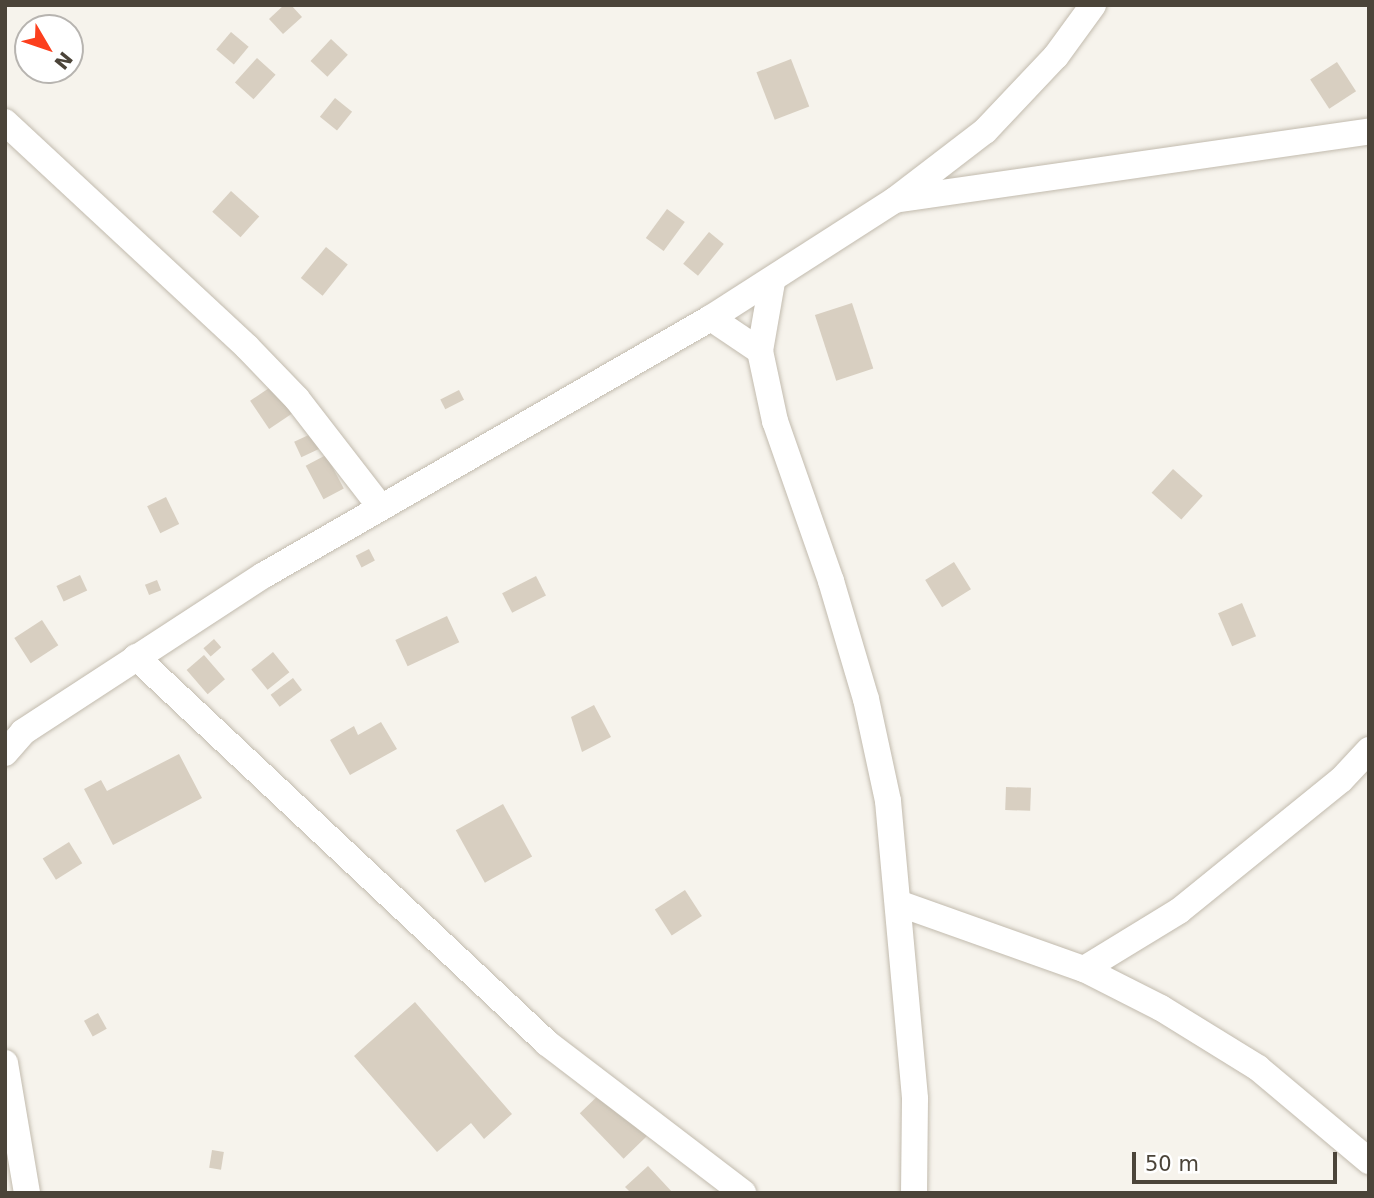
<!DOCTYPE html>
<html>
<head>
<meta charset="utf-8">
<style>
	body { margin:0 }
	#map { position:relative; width:1374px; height:1198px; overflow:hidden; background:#f6f3ec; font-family:"DejaVu Sans",sans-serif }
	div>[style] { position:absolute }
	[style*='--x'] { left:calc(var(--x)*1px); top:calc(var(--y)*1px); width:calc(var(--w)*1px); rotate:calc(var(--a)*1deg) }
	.building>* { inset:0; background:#d8cfc1; transform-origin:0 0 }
	.roads { filter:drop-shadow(0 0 2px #c2bbae) drop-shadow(0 0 2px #c2bbae) }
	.minor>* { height:26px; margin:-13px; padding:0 13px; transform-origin:13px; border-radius:13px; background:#fff }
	span { translate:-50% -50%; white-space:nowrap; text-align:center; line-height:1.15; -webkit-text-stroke:6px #fff; paint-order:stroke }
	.frame { position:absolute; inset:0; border:7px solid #4b4439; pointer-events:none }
	.north { position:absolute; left:14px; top:14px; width:70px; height:70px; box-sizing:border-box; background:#fff; border:2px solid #b7b4b0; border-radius:50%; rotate:129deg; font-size:19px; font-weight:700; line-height:28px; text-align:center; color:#4b4439 }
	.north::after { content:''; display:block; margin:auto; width:24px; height:32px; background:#fc3f1d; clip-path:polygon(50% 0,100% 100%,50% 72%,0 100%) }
	.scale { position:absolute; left:1132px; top:1152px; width:205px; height:32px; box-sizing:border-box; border:4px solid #4b4439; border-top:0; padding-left:9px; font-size:21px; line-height:24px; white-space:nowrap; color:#4b4439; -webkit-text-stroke:5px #fff; paint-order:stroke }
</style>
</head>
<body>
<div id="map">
	<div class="building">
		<i style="clip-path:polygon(284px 5px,291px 5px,302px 17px,283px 34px,269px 19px)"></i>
		<i style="left:231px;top:32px;width:23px;height:23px;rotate:40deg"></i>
		<i style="left:331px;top:39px;width:23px;height:30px;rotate:43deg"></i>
		<i style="left:257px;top:58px;width:25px;height:33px;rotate:42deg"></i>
		<i style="left:791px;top:59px;width:51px;height:37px;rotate:69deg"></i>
		<i style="left:1337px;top:62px;width:35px;height:32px;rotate:57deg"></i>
		<i style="left:335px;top:98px;width:22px;height:24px;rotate:39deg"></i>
		<i style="left:231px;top:191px;width:38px;height:28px;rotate:42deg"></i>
		<i style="left:667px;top:209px;width:22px;height:36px;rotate:36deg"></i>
		<i style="left:709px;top:232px;width:19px;height:41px;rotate:39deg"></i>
		<i style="left:326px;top:247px;width:28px;height:40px;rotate:39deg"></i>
		<i style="left:852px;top:303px;width:69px;height:39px;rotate:72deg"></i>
		<i style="left:275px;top:384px;width:34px;height:30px;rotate:56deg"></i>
		<i style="left:459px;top:390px;width:11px;height:21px;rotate:63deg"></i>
		<i style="left:315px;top:432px;width:17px;height:23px;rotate:65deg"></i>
		<i style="left:326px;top:455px;width:38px;height:23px;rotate:62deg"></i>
		<i style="left:1173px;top:469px;width:40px;height:32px;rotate:42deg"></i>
		<i style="left:166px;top:497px;width:30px;height:21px;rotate:64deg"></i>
		<i style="left:369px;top:549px;width:13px;height:15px;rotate:63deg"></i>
		<i style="left:954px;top:562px;width:32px;height:34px;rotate:58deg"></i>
		<i style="left:80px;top:575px;width:17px;height:26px;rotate:65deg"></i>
		<i style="left:536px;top:576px;width:22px;height:38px;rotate:63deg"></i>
		<i style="left:157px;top:580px;width:11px;height:13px;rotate:68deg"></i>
		<i style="left:1242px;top:603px;width:36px;height:26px;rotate:67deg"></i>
		<i style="left:447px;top:616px;width:29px;height:57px;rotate:65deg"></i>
		<i style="left:42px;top:620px;width:30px;height:33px;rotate:57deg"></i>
		<i style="left:214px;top:639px;width:11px;height:14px;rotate:49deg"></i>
		<i style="left:273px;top:652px;width:26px;height:28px;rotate:51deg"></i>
		<i style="left:204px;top:655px;width:32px;height:23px;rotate:49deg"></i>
		<i style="left:293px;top:678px;width:15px;height:28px;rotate:53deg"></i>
		<i style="clip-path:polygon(594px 705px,611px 737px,582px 752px,571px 717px)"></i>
		<i style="clip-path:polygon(381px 722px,397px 749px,350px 775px,330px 740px,354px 726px,358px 735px)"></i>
		<i style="clip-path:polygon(179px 754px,202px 798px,113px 845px,84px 789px,101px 780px,107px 791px)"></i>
		<i style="left:1006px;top:787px;width:25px;height:23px;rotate:2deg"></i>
		<i style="left:503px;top:804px;width:60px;height:54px;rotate:61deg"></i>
		<i style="left:69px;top:842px;width:25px;height:31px;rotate:58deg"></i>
		<i style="left:685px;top:890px;width:31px;height:36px;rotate:57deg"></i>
		<i style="clip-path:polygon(415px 1002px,512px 1114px,484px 1139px,471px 1123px,437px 1152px,354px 1056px)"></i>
		<i style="left:98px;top:1013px;width:18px;height:16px;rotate:61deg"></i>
		<i style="left:605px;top:1089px;width:63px;height:35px;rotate:46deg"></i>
		<i style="left:212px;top:1150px;width:12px;height:18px;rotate:9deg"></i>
		<i style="clip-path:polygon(648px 1166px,673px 1193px,631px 1193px,625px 1187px)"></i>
	</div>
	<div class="roads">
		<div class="minor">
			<i style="--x:5;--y:122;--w:330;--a:42.9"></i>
			<i style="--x:247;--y:347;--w:72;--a:46.1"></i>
			<i style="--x:297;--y:399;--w:134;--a:52.3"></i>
			<i style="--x:900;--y:199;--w:474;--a:-8.2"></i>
			<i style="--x:772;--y:282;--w:70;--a:99.9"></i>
			<i style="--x:760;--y:351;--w:72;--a:77.9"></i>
			<i style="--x:775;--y:421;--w:170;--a:70.7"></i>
			<i style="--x:831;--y:581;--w:123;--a:73.5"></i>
			<i style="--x:866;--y:699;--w:104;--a:77.8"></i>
			<i style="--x:888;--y:801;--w:299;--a:84.8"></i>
			<i style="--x:915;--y:1099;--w:94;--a:90.6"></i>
			<i style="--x:711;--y:318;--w:59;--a:34"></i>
			<i style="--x:136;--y:657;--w:564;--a:43.2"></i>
			<i style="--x:547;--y:1043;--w:247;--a:37.4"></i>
			<i style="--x:5;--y:753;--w:28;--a:-49"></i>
			<i style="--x:23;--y:732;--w:288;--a:-33.1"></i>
			<i style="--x:264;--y:575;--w:516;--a:-29.9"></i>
			<i style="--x:711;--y:318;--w:219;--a:-32.7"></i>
			<i style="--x:895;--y:200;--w:113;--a:-37.5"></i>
			<i style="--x:985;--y:131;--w:103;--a:-46.6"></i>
			<i style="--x:1056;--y:56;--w:63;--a:-54"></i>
			<i style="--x:901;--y:904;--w:194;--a:19.6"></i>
			<i style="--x:1084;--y:969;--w:86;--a:26.9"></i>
			<i style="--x:1161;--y:1008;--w:114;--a:31.7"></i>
			<i style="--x:1258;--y:1068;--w:145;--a:40"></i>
			<i style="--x:1084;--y:969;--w:111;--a:-31.4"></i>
			<i style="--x:1179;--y:911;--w:208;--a:-39"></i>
			<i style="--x:1341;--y:780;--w:41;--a:-47"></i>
			<i style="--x:5;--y:1063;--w:132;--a:80.4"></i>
		</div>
	</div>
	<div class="frame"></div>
	<div class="north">N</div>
	<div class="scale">50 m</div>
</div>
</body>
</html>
